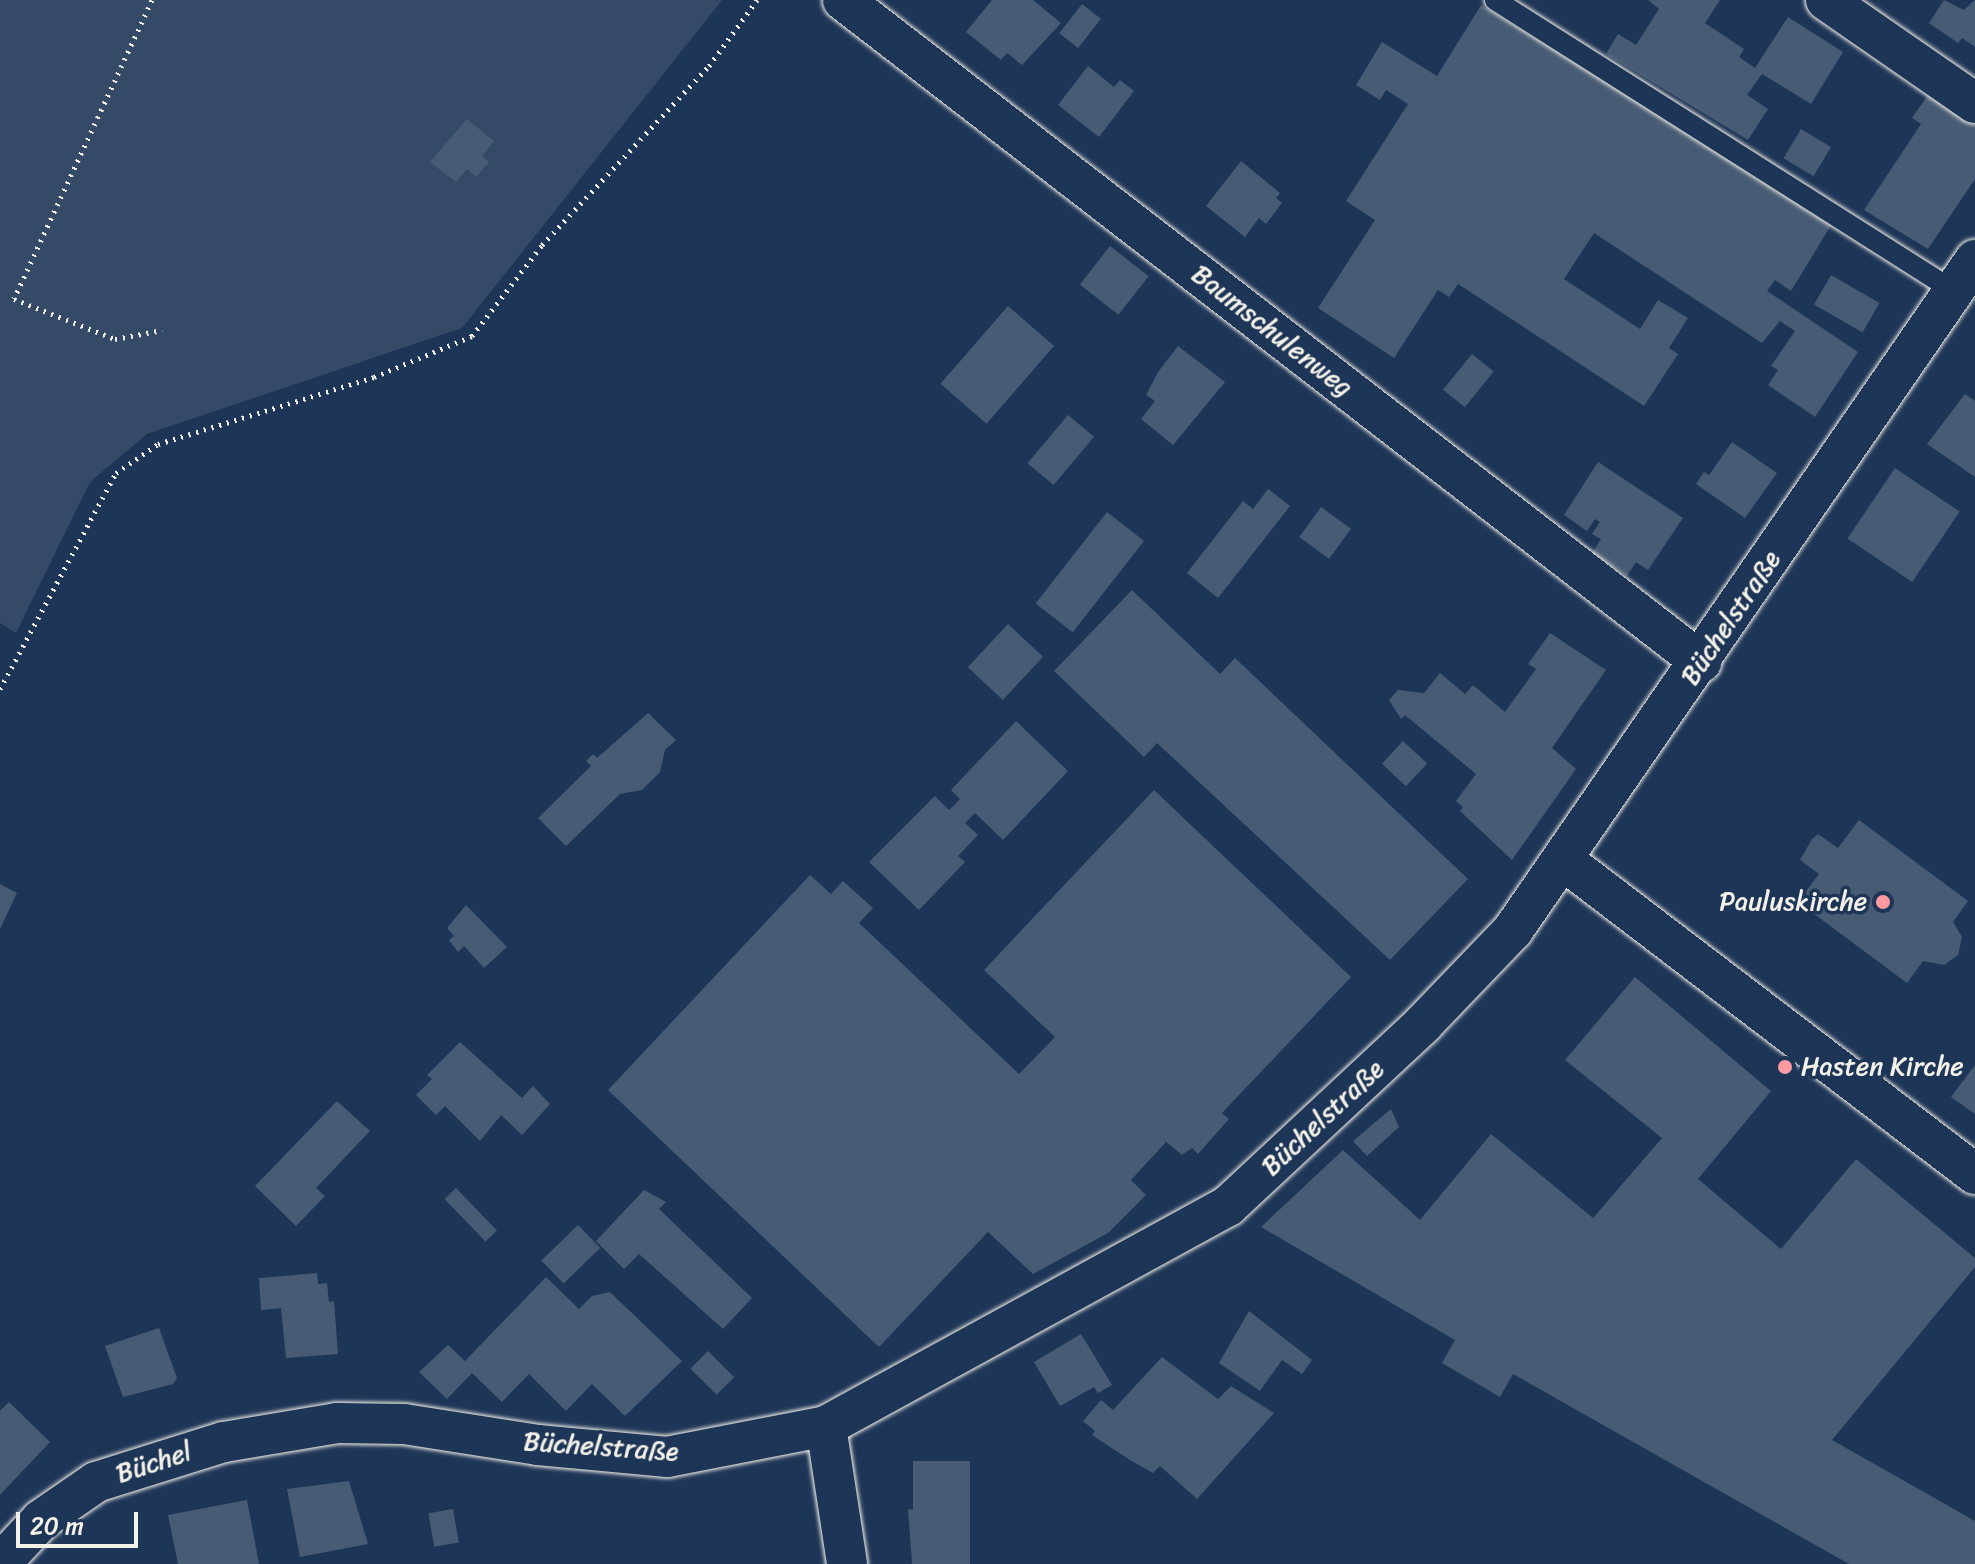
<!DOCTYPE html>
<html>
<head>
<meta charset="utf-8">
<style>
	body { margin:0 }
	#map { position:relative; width:1975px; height:1564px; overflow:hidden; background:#1d3557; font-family:Sriracha,sans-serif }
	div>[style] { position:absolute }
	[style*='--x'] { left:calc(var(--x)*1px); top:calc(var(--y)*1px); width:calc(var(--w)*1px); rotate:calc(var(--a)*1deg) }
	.green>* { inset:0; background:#354a67 }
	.building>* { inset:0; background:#485b74; transform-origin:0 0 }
	.path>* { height:5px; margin-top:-2.5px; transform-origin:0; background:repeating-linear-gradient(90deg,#f4f1e8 0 2px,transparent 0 8px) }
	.roads { filter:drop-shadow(0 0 2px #f4f1e8) drop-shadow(0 0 2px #f4f1e8) }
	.service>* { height:20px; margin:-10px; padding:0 10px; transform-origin:10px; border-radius:10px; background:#1d3557 }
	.minor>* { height:40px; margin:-20px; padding:0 20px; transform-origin:20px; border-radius:20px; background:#1d3557 }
	.dots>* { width:22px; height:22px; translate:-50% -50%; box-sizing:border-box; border:4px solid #1d3557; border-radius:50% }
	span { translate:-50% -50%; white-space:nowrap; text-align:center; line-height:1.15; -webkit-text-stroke:7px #1d3557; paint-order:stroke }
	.street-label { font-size:26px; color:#f4f1e8 }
	.poi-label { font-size:26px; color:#f4f1e8 }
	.right { translate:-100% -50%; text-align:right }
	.left { translate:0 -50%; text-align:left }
	.scale { position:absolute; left:16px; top:1512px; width:122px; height:36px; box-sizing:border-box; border:4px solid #f4f1e8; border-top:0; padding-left:10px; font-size:24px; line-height:28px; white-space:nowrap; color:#f4f1e8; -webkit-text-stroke:6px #1d3557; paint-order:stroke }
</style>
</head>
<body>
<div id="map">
	<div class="green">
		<i style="clip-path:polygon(0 0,722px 0,462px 328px,147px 434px,90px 482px,16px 633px,0 623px)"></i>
	</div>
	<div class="building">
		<i style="clip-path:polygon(992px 0,1033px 0,1061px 23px,1022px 65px,1007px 53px,1001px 60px,966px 32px)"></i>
		<i style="clip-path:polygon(1648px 0,1720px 0,1705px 23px,1744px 49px,1739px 57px,1755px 68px,1788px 17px,1843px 52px,1811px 104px,1762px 74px,1747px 95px,1768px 109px,1748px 140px,1606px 54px,1618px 34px,1636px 45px,1659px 9px)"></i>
		<i style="clip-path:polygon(1944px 0,1964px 10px,1975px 0,1975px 47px,1962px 38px,1958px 43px,1929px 23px)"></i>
		<i style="left:1082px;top:4px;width:24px;height:37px;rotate:38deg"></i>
		<i style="clip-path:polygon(1481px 5px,1833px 222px,1791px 291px,1775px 280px,1767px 291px,1858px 352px,1815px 417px,1768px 385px,1778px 370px,1771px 366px,1795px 331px,1780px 321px,1762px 343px,1594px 233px,1564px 279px,1640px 329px,1658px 300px,1688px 318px,1669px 348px,1678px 354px,1644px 406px,1458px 284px,1449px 297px,1438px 290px,1394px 358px,1318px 308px,1375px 220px,1346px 201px,1408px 104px,1386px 90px,1380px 100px,1356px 85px,1382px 42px,1437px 76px)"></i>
		<i style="clip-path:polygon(1088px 66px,1114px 87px,1120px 80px,1134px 91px,1099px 137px,1058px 105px)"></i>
		<i style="clip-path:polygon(1928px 95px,1975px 125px,1975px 179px,1928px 249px,1864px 210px,1921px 124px,1912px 118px)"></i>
		<i style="clip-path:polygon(467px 119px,494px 141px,482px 156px,489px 162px,476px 177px,467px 169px,456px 182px,430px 162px)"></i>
		<i style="left:1801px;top:129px;width:35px;height:34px;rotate:31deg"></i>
		<i style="clip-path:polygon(1241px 161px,1280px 193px,1276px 198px,1282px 203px,1266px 224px,1259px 218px,1245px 237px,1206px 206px)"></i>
		<i style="left:1110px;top:246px;width:49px;height:49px;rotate:38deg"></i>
		<i style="left:1831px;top:275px;width:56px;height:34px;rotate:30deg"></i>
		<i style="left:1008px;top:306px;width:61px;height:103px;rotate:41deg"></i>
		<i style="clip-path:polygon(1178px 346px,1225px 382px,1173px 445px,1141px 419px,1155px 401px,1146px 395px,1158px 372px)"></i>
		<i style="left:1472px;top:354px;width:28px;height:46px;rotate:39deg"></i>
		<i style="clip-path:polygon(1965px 394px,1975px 401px,1975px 477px,1927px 444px)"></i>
		<i style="left:1068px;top:415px;width:34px;height:63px;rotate:40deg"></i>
		<i style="clip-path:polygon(1732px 442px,1777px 473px,1745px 518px,1696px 484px,1704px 472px,1709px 475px)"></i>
		<i style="clip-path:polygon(1598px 462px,1683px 518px,1648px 570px,1636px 562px,1627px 576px,1592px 553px,1601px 539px,1592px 534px,1600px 522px,1595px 519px,1587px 531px,1564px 515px)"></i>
		<i style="left:1895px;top:468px;width:78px;height:85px;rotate:34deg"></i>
		<i style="clip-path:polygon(1268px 489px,1290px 506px,1218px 598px,1187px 573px,1243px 501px,1253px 509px)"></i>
		<i style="left:1321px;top:507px;width:37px;height:37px;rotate:36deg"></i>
		<i style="left:1107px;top:512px;width:47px;height:116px;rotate:38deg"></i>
		<i style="clip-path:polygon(1132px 590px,1220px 674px,1235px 658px,1468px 879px,1390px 960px,1157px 743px,1144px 757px,1054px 671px)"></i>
		<i style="left:1008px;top:624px;width:48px;height:59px;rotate:43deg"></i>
		<i style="clip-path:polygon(1550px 633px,1606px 670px,1552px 748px,1576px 769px,1512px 860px,1460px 811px,1463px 807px,1456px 801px,1476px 774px,1405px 715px,1401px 719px,1389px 700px,1398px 690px,1424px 693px,1440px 673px,1465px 694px,1473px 685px,1505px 712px,1536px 669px,1528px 664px)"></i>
		<i style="clip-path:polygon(648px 713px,676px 740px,665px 750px,660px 772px,642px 790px,620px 794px,566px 846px,538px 818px,591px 766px,586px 761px,593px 754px,597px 758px)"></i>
		<i style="clip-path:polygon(1016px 721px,1068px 771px,1003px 840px,975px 813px,965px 823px,978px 835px,958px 856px,965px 862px,919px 910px,869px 862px,935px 796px,949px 810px,960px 799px,951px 790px)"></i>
		<i style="left:1403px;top:741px;width:33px;height:31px;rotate:43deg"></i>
		<i style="clip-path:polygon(1154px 790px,1351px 977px,1222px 1113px,1229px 1119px,1198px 1154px,1192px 1148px,1182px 1155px,1163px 1139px,1166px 1142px,1131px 1180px,1146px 1195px,1108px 1233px,1033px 1274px,988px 1232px,879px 1347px,608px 1090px,810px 875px,831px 894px,843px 881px,873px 908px,859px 923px,1019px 1074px,1055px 1037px,984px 970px)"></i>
		<i style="clip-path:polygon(1859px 820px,1968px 901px,1953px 922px,1962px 937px,1958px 955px,1944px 965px,1923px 961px,1907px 983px,1798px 902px,1819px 874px,1800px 860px,1812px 839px,1818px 834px,1838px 848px)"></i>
		<i style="clip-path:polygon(0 884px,17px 893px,0 929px)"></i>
		<i style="clip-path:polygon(466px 905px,507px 947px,484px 968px,464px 946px,458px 952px,449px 940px,454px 936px,447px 928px)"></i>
		<i style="clip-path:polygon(1635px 977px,1771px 1091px,1698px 1179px,1781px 1249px,1856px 1159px,1975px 1258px,1975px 1267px,1832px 1440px,1975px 1521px,1975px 1564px,1849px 1564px,1513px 1374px,1500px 1397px,1442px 1363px,1455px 1340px,1261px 1227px,1343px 1150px,1420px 1220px,1491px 1134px,1593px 1218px,1662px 1138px,1565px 1060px)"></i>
		<i style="clip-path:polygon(460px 1042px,522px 1098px,533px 1086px,550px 1104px,522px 1135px,501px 1115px,480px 1141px,445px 1106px,436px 1115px,416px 1095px,432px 1079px,427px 1075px)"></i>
		<i style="clip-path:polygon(1975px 1065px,1975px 1114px,1951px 1097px)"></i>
		<i style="clip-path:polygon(337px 1101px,370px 1131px,316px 1188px,325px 1196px,296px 1226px,255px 1186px)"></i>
		<i style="clip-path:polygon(1391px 1109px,1399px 1127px,1367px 1156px,1353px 1141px)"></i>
		<i style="left:456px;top:1188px;width:59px;height:16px;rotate:46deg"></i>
		<i style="clip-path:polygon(644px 1190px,666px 1202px,659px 1209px,752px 1298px,723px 1329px,639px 1254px,624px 1269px,596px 1241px)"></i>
		<i style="left:578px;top:1225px;width:32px;height:51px;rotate:46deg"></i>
		<i style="clip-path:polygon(317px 1273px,318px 1284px,327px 1283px,329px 1302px,334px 1301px,338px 1354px,286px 1358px,281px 1308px,261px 1310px,259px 1278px)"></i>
		<i style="clip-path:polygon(546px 1277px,579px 1309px,592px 1296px,610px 1292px,682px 1361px,625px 1416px,592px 1384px,566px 1411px,529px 1374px,502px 1402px,472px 1373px,447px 1399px,419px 1372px,448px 1345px,465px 1361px)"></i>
		<i style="clip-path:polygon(1249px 1311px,1312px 1360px,1302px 1374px,1282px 1360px,1260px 1391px,1219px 1363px)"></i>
		<i style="clip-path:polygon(159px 1328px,177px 1378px,173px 1384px,123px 1397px,105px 1346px)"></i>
		<i style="clip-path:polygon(1081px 1334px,1112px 1385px,1098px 1393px,1094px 1387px,1060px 1406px,1034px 1362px)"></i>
		<i style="left:708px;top:1351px;width:37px;height:25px;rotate:45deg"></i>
		<i style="clip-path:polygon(1162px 1357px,1218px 1399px,1231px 1386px,1274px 1413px,1197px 1499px,1160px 1466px,1153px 1473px,1130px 1460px,1092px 1435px,1095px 1431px,1083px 1421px,1101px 1400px,1113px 1410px)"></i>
		<i style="clip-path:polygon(9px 1402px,50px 1442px,0 1495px,0 1411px)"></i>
		<i style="clip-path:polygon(913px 1461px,970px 1461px,970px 1564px,912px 1564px,908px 1509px,913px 1510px)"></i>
		<i style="clip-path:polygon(349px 1481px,368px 1544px,300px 1557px,287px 1489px)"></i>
		<i style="clip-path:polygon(247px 1500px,259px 1564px,178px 1564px,168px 1515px)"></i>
		<i style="left:453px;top:1509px;width:34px;height:25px;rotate:80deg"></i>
	</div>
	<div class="path">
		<i style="--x:152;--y:0;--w:329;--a:114.8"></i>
		<i style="--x:14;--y:299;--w:109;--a:21.6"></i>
		<i style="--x:115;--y:339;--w:48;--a:-10.8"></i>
		<i style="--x:0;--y:689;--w:245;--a:-61.8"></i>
		<i style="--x:116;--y:473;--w:51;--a:-34.6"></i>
		<i style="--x:158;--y:444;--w:226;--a:-17.2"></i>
		<i style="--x:374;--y:377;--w:106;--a:-22.7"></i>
		<i style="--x:472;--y:336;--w:115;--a:-52.4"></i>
		<i style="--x:542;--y:245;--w:245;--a:-47"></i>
		<i style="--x:709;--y:66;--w:82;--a:-54"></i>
	</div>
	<div class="roads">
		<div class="service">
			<i style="--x:1495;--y:0;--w:543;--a:32.37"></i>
		</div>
		<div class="minor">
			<i style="--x:843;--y:0;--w:1084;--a:37.65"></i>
			<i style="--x:1826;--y:0;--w:181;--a:34.7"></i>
			<i style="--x:1563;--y:860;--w:518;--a:37.31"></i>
			<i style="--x:826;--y:1426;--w:140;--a:81.3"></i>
			<i style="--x:0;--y:1564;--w:60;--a:-47"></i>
			<i style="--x:41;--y:1520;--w:67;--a:-34.6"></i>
			<i style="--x:96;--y:1482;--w:134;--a:-17.4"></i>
			<i style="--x:224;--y:1442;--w:115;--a:-9.5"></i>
			<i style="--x:337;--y:1423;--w:67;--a:0.9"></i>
			<i style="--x:404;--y:1424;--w:136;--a:8.9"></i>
			<i style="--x:538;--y:1445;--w:130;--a:5.3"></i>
			<i style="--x:667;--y:1457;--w:162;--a:-11"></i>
			<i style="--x:826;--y:1426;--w:458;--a:-28.7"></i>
			<i style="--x:1228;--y:1206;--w:267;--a:-43"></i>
			<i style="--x:1423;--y:1024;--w:130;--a:-46.2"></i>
			<i style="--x:1513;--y:930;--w:814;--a:-55.41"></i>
		</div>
	</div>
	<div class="dots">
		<i style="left:1883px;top:902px;background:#ff9aa2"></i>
		<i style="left:1785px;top:1067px;background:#ff9aa2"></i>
	</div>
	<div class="street-label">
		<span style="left:1272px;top:331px;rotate:38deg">Baumschulenweg</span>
		<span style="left:1731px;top:618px;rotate:-56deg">Büchelstraße</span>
		<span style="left:1323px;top:1118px;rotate:-43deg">Büchelstraße</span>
		<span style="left:601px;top:1447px;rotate:4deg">Büchelstraße</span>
		<span style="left:154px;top:1463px;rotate:-18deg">Büchel</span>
	</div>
	<div class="poi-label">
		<span class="right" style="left:1867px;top:902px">Pauluskirche</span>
		<span class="left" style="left:1801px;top:1067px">Hasten Kirche</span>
	</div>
	<div class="scale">20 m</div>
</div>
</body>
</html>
